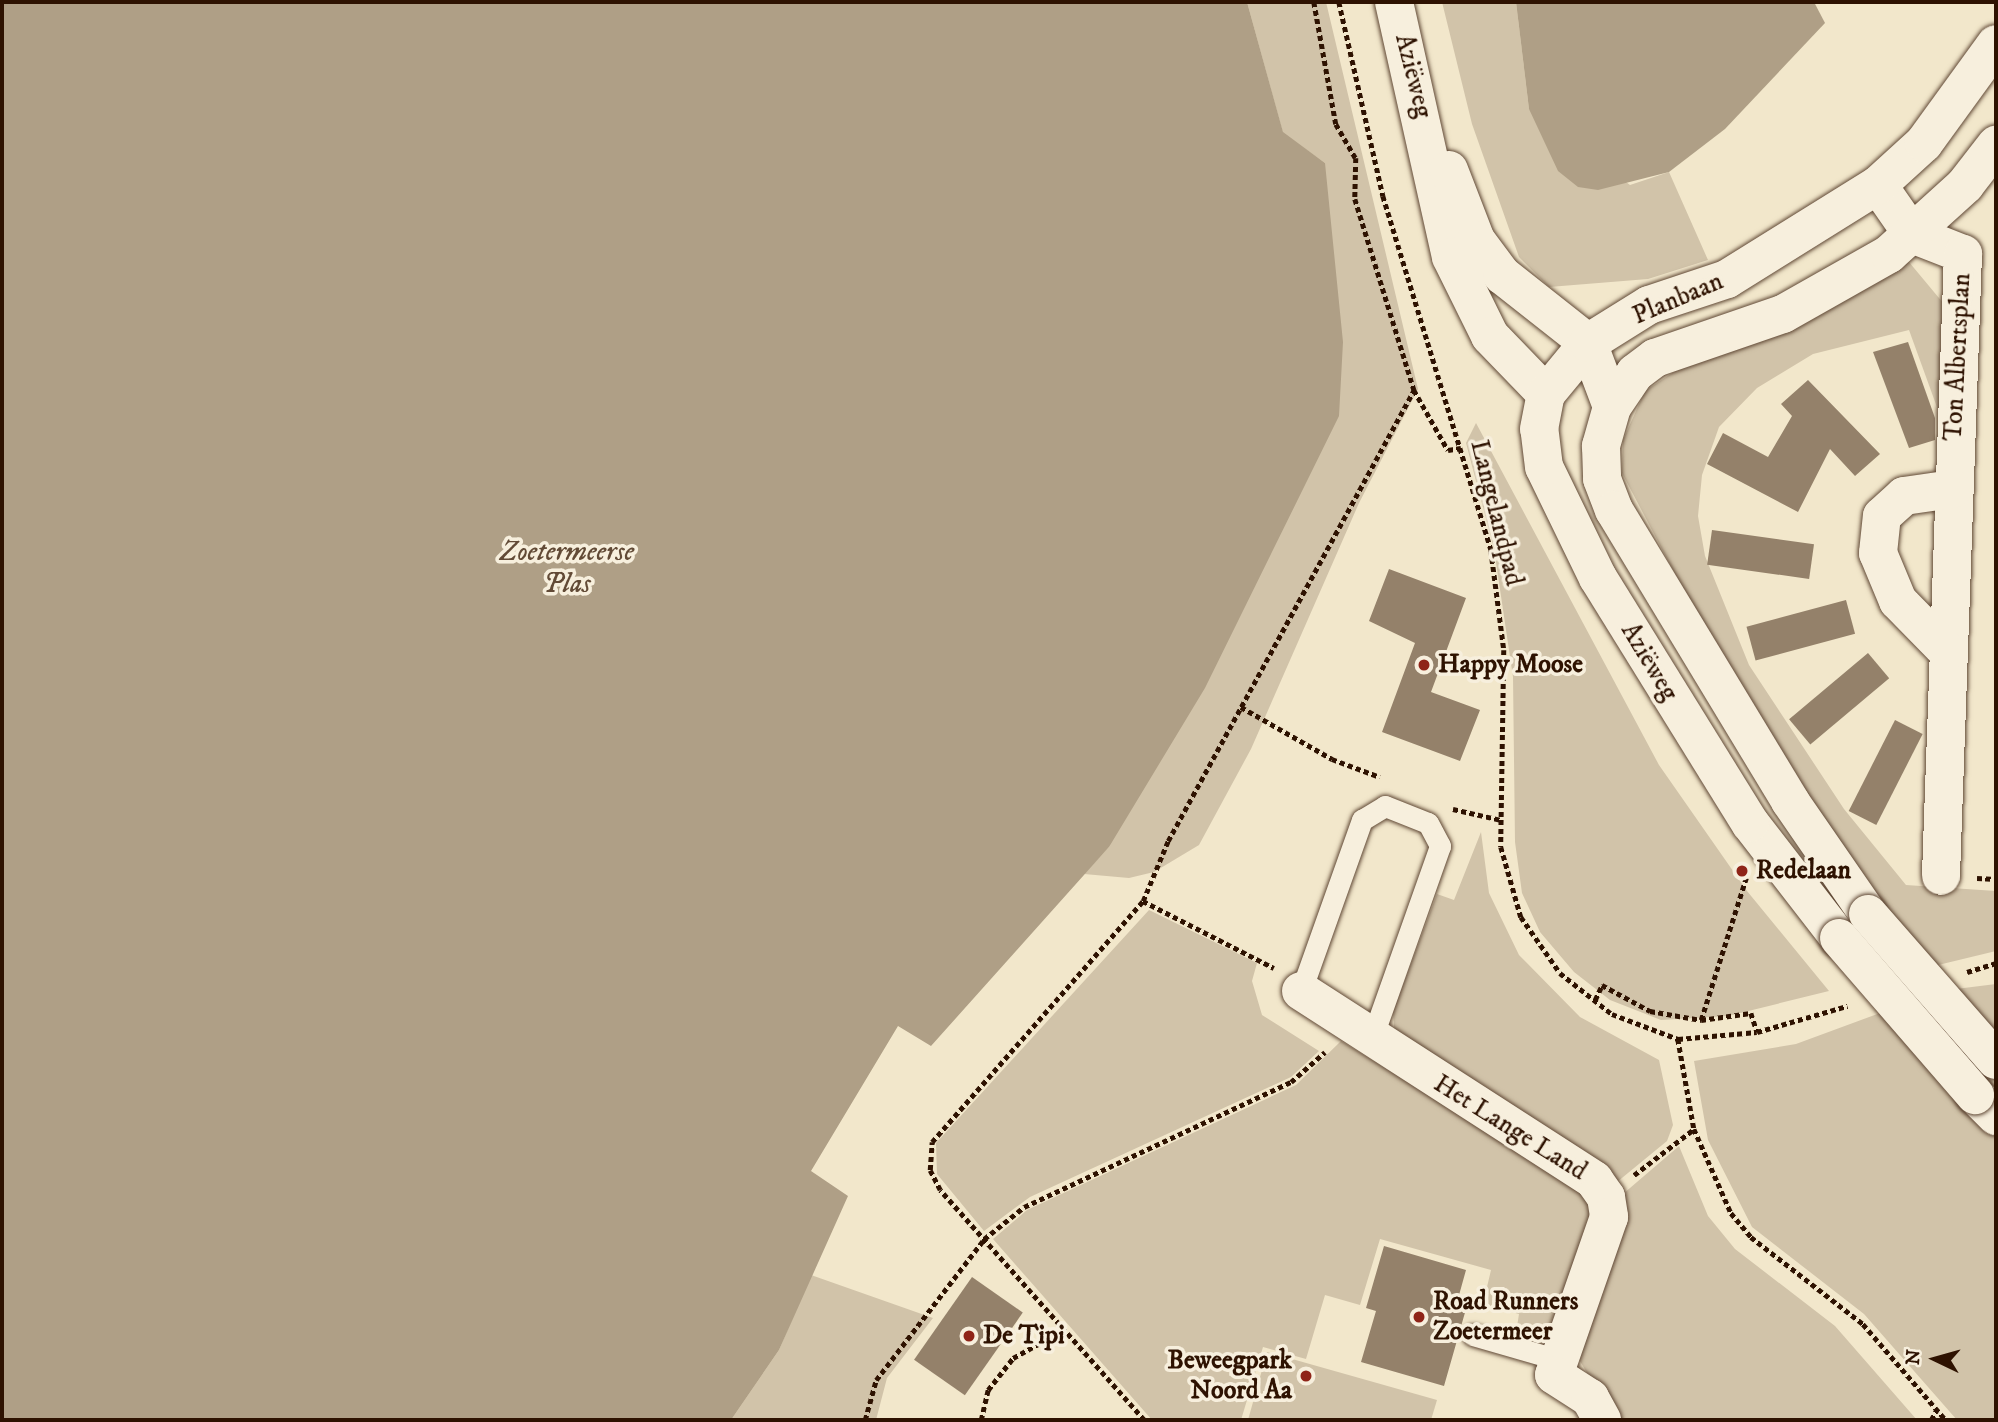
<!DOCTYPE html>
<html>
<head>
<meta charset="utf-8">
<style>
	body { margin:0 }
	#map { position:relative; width:1998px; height:1422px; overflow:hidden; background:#f2e7cb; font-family:"IM FELL DW Pica",serif }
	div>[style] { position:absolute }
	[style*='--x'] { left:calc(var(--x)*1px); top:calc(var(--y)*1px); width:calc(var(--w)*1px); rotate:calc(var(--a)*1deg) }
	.green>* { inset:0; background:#d1c3a9 }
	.water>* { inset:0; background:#af9f86 }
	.building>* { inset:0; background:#94816a; transform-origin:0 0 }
	.path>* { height:4.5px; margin-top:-2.25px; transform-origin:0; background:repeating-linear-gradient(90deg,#2e1201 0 5px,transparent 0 8.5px) }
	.roads { filter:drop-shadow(0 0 2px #5f4734) drop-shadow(0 0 2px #5f4734) }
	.service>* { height:21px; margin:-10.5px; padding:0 10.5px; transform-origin:10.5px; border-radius:10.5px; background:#f7efdd }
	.minor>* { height:38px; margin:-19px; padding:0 19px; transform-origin:19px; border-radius:19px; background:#f7efdd }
	.tertiary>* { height:38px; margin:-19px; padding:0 19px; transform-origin:19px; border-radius:19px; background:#f7efdd }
	.bridges { filter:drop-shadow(0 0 2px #5f4734) drop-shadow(0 0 2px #5f4734) }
	.tertiary-bridge>* { height:38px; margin:-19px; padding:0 19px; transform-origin:19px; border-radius:19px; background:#f7efdd }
	.dots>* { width:19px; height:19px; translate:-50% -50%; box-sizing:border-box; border:4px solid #f7efdd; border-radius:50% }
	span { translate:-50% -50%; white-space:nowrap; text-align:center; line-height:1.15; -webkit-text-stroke:7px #f7efdd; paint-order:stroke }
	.street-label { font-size:26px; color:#2e1201 }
	.poi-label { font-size:26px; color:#2e1201; font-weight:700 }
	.left { translate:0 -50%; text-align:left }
	.right { translate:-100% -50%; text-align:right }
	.water-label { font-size:28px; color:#624a36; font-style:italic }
	.frame { position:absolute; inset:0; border:4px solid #2e1201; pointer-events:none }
	.north { position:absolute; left:1900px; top:1324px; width:70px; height:70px; -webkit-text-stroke:5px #f7efdd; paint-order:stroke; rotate:275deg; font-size:19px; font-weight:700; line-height:28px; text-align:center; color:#2e1201 }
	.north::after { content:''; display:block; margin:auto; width:24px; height:32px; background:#2e1201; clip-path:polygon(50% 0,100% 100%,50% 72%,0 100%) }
</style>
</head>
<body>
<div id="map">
	<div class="green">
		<i style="clip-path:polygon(1247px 2px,1326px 2px,1418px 389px,1359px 503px,1251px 749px,1199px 845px,1154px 872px,1129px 878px,1084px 874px,1109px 847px,1325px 163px,1283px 133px)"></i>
		<i style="clip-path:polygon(1442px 2px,1516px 2px,1529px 109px,1630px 185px,1669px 172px,1708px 260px,1648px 279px,1549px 287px,1519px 257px,1472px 124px)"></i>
		<i style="clip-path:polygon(1909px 262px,1949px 310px,1948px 405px,1938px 410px,1909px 330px,1813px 354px,1757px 388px,1719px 427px,1702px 475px,1698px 516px,1705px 556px,1749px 665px,1844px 809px,1906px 885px,1996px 891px,1996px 951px,1934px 966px,1829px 833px,1714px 648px,1622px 473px,1623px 440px,1645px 391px,1695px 358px)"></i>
		<i style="clip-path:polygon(1476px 423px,1659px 765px,1747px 891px,1829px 991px,1728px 1016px,1661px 1020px,1610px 1000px,1574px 972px,1540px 932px,1522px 893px,1515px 842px,1513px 677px,1494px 549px,1466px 443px)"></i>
		<i style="clip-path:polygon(1481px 832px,1489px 893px,1519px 955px,1580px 1017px,1659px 1060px,1673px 1125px,1667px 1141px,1617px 1182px,1395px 1038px,1393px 1012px,1437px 894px,1454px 900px)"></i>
		<i style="clip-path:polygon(1149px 910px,1257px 963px,1252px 981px,1262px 1015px,1319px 1051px,1291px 1077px,1030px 1197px,984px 1231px,937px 1174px,936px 1143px)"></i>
		<i style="clip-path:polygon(1996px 984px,1996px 1041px,1940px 991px)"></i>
		<i style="clip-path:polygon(1880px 1013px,1996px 1138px,1996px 1420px,1957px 1420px,1864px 1314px,1752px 1227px,1708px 1140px,1694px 1061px,1796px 1044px)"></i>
		<i style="clip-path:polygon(1341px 1041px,1577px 1186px,1589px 1205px,1592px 1229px,1544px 1341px,1516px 1333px,1519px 1314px,1483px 1304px,1491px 1270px,1380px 1239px,1360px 1305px,1325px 1295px,1306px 1359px,1263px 1347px,1241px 1420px,1152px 1420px,993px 1239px,1027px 1210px,1296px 1085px)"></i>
		<i style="clip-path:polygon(1679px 1146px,1708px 1216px,1735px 1249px,1835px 1326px,1917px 1420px,1615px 1420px,1577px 1356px,1623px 1194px)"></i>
		<i style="clip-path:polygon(811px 1275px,933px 1318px,887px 1378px,876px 1420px,731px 1420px,779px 1350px)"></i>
		<i style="clip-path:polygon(1267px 1352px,1437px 1400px,1431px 1420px,1248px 1420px)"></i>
	</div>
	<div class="water">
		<i style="clip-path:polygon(2px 2px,1247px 2px,1283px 132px,1325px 163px,1343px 342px,1339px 416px,1205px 688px,1109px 847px,931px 1046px,898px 1026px,811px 1171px,848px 1196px,779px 1350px,731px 1420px,2px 1420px)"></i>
		<i style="clip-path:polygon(1516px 2px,1814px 2px,1825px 23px,1725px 129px,1669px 172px,1598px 190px,1578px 187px,1558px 171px,1529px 109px)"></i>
	</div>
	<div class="building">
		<i style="clip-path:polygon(1908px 342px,1935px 418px,1935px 440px,1909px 448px,1873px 352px)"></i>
		<i style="clip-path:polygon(1808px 380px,1880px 454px,1855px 476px,1830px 449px,1798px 512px,1707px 464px,1723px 433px,1768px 457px,1792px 416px,1781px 404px)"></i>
		<i style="left:1712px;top:530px;width:103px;height:35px;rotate:8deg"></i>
		<i style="clip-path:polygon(1389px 569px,1466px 598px,1431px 692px,1480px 710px,1460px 761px,1382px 732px,1415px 643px,1369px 621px)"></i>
		<i style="left:1846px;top:600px;width:35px;height:103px;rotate:75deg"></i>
		<i style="left:1868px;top:653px;width:33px;height:103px;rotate:50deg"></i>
		<i style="left:1895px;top:720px;width:31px;height:102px;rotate:27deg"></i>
		<i style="clip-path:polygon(1384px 1246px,1466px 1270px,1456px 1306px,1466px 1309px,1444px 1386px,1361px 1362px,1376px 1311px,1366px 1308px)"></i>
		<i style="left:972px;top:1277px;width:62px;height:101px;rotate:35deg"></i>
	</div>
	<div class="path">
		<i style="--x:1314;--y:2;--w:124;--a:79.8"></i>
		<i style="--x:1336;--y:124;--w:39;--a:60"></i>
		<i style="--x:1356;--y:158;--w:41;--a:91.4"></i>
		<i style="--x:1355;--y:199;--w:200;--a:72.8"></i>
		<i style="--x:1414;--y:390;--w:69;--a:60.5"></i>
		<i style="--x:1448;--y:450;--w:13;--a:-9"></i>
		<i style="--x:1339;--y:2;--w:199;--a:77.2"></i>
		<i style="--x:1383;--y:196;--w:370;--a:73"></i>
		<i style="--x:1491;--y:550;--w:101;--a:82.6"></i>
		<i style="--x:1504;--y:650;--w:197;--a:90.9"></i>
		<i style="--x:1501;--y:847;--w:73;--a:74.1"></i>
		<i style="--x:1521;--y:917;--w:68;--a:55.1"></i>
		<i style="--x:1560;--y:973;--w:66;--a:38.3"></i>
		<i style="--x:1612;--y:1014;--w:71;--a:20.7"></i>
		<i style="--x:1678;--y:1039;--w:79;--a:-5.1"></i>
		<i style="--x:1757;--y:1032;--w:94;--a:-16.1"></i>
		<i style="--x:1241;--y:707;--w:105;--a:29.7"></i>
		<i style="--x:1332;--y:759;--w:51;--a:20.6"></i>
		<i style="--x:1453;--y:809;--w:49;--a:12.9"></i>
		<i style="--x:1977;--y:878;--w:19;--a:3"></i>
		<i style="--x:1143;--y:901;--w:147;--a:27.1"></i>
		<i style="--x:1967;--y:972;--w:30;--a:-17"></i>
		<i style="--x:1595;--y:1000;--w:17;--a:-65"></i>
		<i style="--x:1602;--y:985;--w:55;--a:28.4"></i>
		<i style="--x:1650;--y:1011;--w:52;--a:10"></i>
		<i style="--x:1701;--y:1020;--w:149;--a:-72.4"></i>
		<i style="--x:1701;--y:1020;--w:50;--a:-8"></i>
		<i style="--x:1751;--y:1013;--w:20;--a:72"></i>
		<i style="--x:1678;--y:1039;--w:91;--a:79.9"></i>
		<i style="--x:1694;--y:1129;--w:92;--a:66.2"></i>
		<i style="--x:1731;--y:1213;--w:31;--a:50"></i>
		<i style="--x:1751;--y:1237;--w:142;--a:37.8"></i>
		<i style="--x:1863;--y:1324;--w:127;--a:49.2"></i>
		<i style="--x:1634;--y:1175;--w:76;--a:-37.5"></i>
		<i style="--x:865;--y:1420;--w:41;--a:-74.6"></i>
		<i style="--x:876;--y:1380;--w:178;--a:-52.5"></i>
		<i style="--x:984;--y:1239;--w:51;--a:-38.7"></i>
		<i style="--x:1024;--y:1207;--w:295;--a:-25.1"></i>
		<i style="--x:1291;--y:1082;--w:45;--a:-41.4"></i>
		<i style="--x:981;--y:1420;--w:31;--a:-77"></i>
		<i style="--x:988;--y:1390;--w:41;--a:-52"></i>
		<i style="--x:1013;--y:1358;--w:56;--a:-28.9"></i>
		<i style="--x:1144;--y:1420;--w:307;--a:-131.6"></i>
		<i style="--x:940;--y:1190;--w:22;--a:-117"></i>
		<i style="--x:930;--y:1170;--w:28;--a:-86"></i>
		<i style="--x:932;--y:1142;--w:320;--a:-48.8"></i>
		<i style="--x:1143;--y:901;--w:65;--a:-67.4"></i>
		<i style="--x:1168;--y:841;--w:514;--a:-61.39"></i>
		<i style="--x:1931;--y:1420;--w:13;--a:-61"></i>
	</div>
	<div class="roads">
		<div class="service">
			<i style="--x:1301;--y:991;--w:182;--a:-70.4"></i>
			<i style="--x:1362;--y:820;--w:27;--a:-31"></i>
			<i style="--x:1385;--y:806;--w:46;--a:21.6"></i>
			<i style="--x:1428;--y:823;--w:26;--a:62"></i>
			<i style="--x:1440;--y:846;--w:207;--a:109.5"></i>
			<i style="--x:1473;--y:1335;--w:90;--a:16.2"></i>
		</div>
		<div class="minor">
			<i style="--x:1394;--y:2;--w:261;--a:77.4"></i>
			<i style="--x:1451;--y:257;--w:88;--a:63.7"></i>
			<i style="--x:1490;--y:336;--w:81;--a:46"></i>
			<i style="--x:1449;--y:170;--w:75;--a:68.9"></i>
			<i style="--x:1476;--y:240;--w:44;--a:53.4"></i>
			<i style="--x:1502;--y:275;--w:110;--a:38.3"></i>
			<i style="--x:1878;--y:185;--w:60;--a:55.2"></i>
			<i style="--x:1912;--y:234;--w:55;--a:21.4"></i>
			<i style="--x:1963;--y:254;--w:622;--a:92.03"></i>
			<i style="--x:1947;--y:651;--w:70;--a:-134.4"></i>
			<i style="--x:1898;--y:601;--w:52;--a:-112.6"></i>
			<i style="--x:1878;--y:553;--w:37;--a:-84"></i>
			<i style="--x:1882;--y:516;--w:30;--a:-42"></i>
			<i style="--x:1904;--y:496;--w:49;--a:-8.3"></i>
			<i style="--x:1301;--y:991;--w:349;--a:32.8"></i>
			<i style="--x:1594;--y:1180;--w:21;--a:55"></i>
			<i style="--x:1606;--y:1197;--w:20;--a:81"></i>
			<i style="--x:1609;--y:1217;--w:167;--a:109.2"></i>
			<i style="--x:1554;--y:1375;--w:43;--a:32.6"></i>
			<i style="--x:1590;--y:1398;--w:25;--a:61"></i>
		</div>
		<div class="tertiary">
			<i style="--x:1588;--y:343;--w:68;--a:69.4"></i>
			<i style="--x:1612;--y:407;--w:41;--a:105.8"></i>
			<i style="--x:1601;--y:446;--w:33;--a:88"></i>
			<i style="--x:1602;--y:479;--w:33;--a:69"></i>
			<i style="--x:1614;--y:510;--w:340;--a:58.8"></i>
			<i style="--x:1790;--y:801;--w:137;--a:55.4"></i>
			<i style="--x:1612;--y:407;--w:41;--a:-55.9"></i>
			<i style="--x:1635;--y:373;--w:25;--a:-37"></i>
			<i style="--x:1655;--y:358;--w:135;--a:-19"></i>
			<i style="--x:1783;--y:314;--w:122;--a:-29.5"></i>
			<i style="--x:1889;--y:254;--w:103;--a:-42.2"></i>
			<i style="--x:1965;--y:185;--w:51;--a:-52.2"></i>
			<i style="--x:1839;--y:938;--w:145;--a:-127.7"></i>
			<i style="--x:1750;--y:823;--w:288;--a:-121.8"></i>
			<i style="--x:1598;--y:578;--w:123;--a:-115.9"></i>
			<i style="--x:1544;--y:467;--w:38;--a:-97"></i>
			<i style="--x:1539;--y:429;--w:36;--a:-79"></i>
			<i style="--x:1546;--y:394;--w:66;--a:-50.5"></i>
			<i style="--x:1588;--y:343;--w:72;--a:-31.9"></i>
			<i style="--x:1649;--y:305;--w:82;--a:-18.4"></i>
			<i style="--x:1727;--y:279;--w:178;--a:-31.9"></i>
			<i style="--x:1878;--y:185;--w:62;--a:-42.4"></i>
			<i style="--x:1924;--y:143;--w:122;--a:-54"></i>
			<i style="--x:1975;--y:1095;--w:30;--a:45"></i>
		</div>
	</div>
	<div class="bridges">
		<div class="tertiary-bridge">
			<i style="--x:1868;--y:914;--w:194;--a:48.8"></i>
			<i style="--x:1839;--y:938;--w:208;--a:49.1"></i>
		</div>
	</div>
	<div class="dots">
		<i style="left:1424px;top:665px;background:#8f2418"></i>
		<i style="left:1742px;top:871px;background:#8f2418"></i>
		<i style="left:1419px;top:1317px;background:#8f2418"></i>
		<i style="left:969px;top:1336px;background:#8f2418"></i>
		<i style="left:1306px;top:1376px;background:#8f2418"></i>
	</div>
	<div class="street-label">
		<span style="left:1413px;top:76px;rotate:76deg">Aziëweg</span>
		<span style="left:1678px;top:299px;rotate:-23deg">Planbaan</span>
		<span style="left:1958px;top:357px;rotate:-87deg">Ton Albertsplan</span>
		<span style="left:1496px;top:513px;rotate:76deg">Langelandpad</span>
		<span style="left:1649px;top:662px;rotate:59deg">Aziëweg</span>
		<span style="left:1510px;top:1128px;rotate:32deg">Het Lange Land</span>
	</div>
	<div class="poi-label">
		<span class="left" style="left:1438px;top:665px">Happy Moose</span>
		<span class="left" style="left:1756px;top:871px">Redelaan</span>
		<span class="left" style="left:1433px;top:1317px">Road Runners<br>Zoetermeer</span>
		<span class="left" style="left:983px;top:1336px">De Tipi</span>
		<span class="right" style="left:1292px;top:1376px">Beweegpark<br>Noord Aa</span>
	</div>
	<div class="water-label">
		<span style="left:567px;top:568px">Zoetermeerse<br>Plas</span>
	</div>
	<div class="frame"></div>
	<div class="north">N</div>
</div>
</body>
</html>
